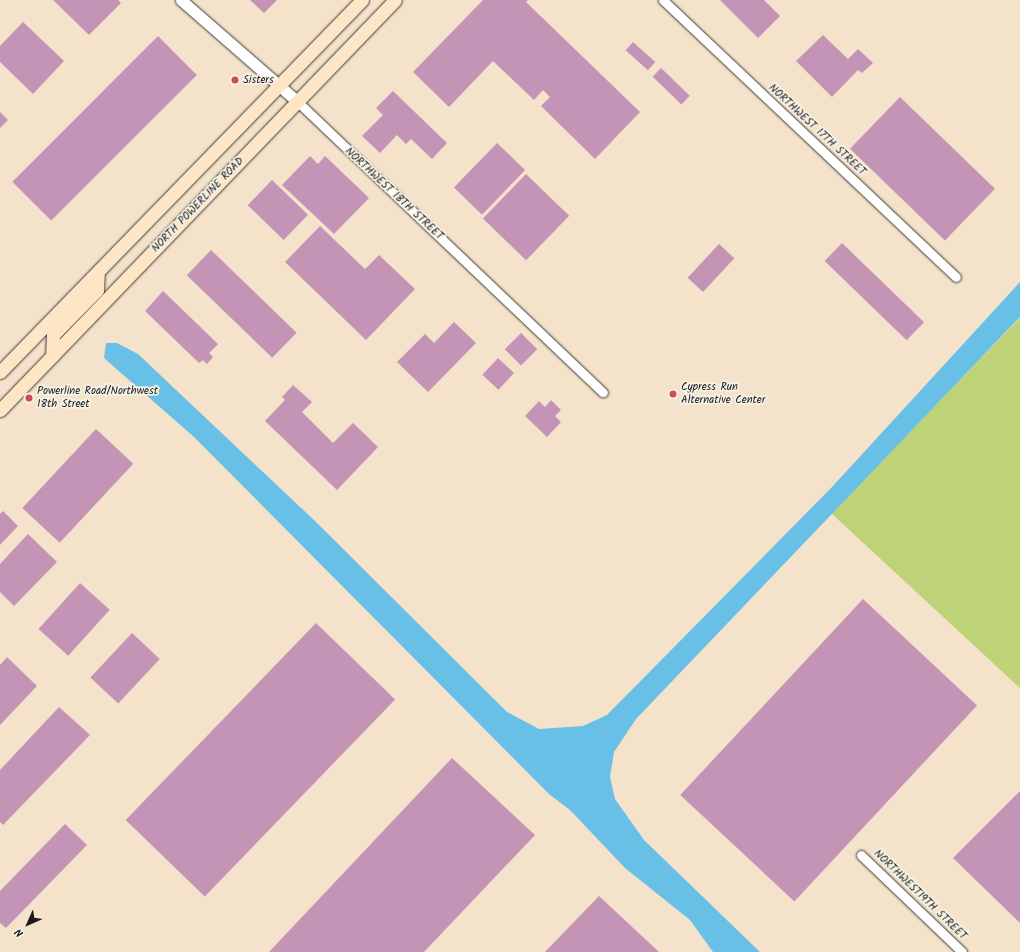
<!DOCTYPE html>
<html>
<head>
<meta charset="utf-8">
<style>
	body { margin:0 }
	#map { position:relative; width:1020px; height:952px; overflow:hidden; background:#f4e2ca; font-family:Kalam,sans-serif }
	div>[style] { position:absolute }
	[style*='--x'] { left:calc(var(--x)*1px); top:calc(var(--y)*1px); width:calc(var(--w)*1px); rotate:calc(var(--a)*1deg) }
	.green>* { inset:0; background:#bed377 }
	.water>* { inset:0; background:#69c0e6 }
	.building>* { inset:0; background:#c494b7; transform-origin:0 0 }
	.roads { filter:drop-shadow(0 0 1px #3c3a36) drop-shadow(0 0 1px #3c3a36) }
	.minor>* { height:9px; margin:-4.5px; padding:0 4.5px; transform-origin:4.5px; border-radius:4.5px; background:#fff }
	.tertiary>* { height:11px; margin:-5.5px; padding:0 5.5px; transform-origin:5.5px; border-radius:5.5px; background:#fff }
	.secondary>* { height:13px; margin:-6.5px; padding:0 6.5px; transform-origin:6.5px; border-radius:6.5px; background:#fde5c5 }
	.dots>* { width:11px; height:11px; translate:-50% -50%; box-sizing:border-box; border:2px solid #f7f3e8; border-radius:50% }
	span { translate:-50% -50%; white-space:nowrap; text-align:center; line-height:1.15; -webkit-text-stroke:3.5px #f7f3e8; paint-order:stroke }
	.poi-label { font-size:11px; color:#1c1c1c }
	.left { translate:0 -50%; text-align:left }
	.street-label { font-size:11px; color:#1c1c1c }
	.north { position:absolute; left:8px; top:904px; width:40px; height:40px; -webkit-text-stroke:3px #f7f3e8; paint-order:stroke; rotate:225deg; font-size:11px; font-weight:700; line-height:16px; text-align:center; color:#1c1c1c }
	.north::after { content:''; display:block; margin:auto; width:14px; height:18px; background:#1c1c1c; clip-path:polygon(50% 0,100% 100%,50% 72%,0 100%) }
</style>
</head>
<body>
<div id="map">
	<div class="green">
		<i style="clip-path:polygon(1020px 318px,1020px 688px,831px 513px)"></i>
	</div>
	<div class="water">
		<i style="clip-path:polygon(1020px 282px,1020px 317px,636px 719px,614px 752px,610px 777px,615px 799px,644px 840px,760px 952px,713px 952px,690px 920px,625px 868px,570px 810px,549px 794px,194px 437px,104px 358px,106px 343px,117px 343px,138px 354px,317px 523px,507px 712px,539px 729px,583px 726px,607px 715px,832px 487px)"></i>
	</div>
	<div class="building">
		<i style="clip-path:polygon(53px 0,118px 0,121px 3px,89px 35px)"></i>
		<i style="clip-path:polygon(250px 0,277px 0,264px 13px)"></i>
		<i style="clip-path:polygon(483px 0,528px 0,526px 2px,640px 112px,595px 159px,541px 106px,550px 97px,543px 90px,534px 100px,493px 61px,449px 107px,413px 72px)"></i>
		<i style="clip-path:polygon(720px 0,764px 0,780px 16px,758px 38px)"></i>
		<i style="clip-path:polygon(23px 22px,64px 61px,33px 94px,0 62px,0 46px)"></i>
		<i style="clip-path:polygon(823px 35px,848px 59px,858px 49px,873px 63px,862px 73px,858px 70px,832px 97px,796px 61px)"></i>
		<i style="left:158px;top:36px;width:55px;height:206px;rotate:45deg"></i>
		<i style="left:633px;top:42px;width:30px;height:11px;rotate:42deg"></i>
		<i style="left:661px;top:68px;width:40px;height:12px;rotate:44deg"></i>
		<i style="clip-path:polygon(393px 91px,447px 143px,432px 159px,411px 139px,406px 144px,397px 135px,380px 153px,362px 136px,383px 115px,376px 108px)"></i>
		<i style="left:900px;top:97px;width:132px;height:72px;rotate:44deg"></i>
		<i style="clip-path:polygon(0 112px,8px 120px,0 128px)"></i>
		<i style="left:497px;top:143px;width:39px;height:62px;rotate:44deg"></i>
		<i style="clip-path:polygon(310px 156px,318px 164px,325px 156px,369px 198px,334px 234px,282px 185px)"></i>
		<i style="left:526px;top:174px;width:60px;height:62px;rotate:44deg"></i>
		<i style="left:272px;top:180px;width:50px;height:35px;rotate:44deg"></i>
		<i style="clip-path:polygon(320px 226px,365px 269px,379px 255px,415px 289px,366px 340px,285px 262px)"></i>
		<i style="left:842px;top:243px;width:114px;height:25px;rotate:44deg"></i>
		<i style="left:719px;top:244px;width:21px;height:46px;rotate:43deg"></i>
		<i style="left:211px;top:250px;width:119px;height:35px;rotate:44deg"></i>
		<i style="clip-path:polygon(163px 291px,218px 344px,209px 353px,213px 357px,207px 364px,203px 360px,199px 363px,145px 311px)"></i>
		<i style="clip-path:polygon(454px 322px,476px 343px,428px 392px,397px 362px,425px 334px,434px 343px)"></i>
		<i style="left:521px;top:333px;width:23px;height:23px;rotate:45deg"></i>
		<i style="left:498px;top:358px;width:22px;height:23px;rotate:43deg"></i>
		<i style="clip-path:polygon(293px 385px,312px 402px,302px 412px,333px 443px,353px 423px,378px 447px,337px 490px,265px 421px,285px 400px,282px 397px)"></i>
		<i style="clip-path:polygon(551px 400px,561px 410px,555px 416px,561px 422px,547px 437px,525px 416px,539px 401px,545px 407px)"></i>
		<i style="left:96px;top:429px;width:51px;height:108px;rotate:43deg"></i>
		<i style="clip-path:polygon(3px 511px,18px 526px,0 545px,0 514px)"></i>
		<i style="clip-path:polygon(28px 534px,57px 562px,14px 606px,0 592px,0 564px)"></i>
		<i style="left:80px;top:583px;width:40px;height:62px;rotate:42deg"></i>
		<i style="left:863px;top:599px;width:156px;height:268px;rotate:43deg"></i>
		<i style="left:316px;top:623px;width:110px;height:274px;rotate:44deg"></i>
		<i style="left:132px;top:633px;width:38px;height:61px;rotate:43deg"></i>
		<i style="clip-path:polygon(7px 657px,37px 686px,0 725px,0 665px)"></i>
		<i style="clip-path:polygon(59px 707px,90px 735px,3px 825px,0 822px,0 770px)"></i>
		<i style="clip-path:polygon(452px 758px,535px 835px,424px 952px,269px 952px)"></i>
		<i style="clip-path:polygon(1020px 791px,1020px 923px,953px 858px)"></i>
		<i style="clip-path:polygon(65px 824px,87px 845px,6px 928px,0 923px,0 891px)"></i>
		<i style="clip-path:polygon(599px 896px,659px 952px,545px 952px)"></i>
	</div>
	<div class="roads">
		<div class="minor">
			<i style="--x:663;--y:0;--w:403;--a:43.4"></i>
			<i style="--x:298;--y:102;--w:421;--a:43.6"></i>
			<i style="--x:861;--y:855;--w:140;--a:43.8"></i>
		</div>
		<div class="tertiary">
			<i style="--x:181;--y:0;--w:155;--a:41.1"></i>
		</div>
		<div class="secondary">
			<i style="--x:52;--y:356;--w:21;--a:-87"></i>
			<i style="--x:53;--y:335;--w:63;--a:-45.6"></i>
			<i style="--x:97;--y:290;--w:18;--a:-87"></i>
			<i style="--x:0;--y:372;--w:519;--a:-45.78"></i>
			<i style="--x:0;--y:410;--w:569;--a:-46.07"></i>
		</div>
	</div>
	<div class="dots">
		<i style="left:235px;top:80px;background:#d1495b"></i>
		<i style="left:673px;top:394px;background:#d1495b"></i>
		<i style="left:29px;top:398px;background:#d1495b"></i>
	</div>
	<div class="poi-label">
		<span class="left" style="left:243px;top:80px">Sisters</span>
		<span class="left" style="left:681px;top:394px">Cypress Run<br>Alternative Center</span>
		<span class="left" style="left:37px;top:398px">Powerline Road/Northwest<br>18th Street</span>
	</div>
	<div class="street-label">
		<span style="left:817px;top:130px;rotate:43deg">NORTHWEST 17TH STREET</span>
		<span style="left:394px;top:194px;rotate:43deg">NORTHWEST 18TH STREET</span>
		<span style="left:198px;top:205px;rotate:-46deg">NORTH POWERLINE ROAD</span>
		<span style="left:920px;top:895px;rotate:44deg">NORTHWEST19TH STREET</span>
	</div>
	<div class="north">N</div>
</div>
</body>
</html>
